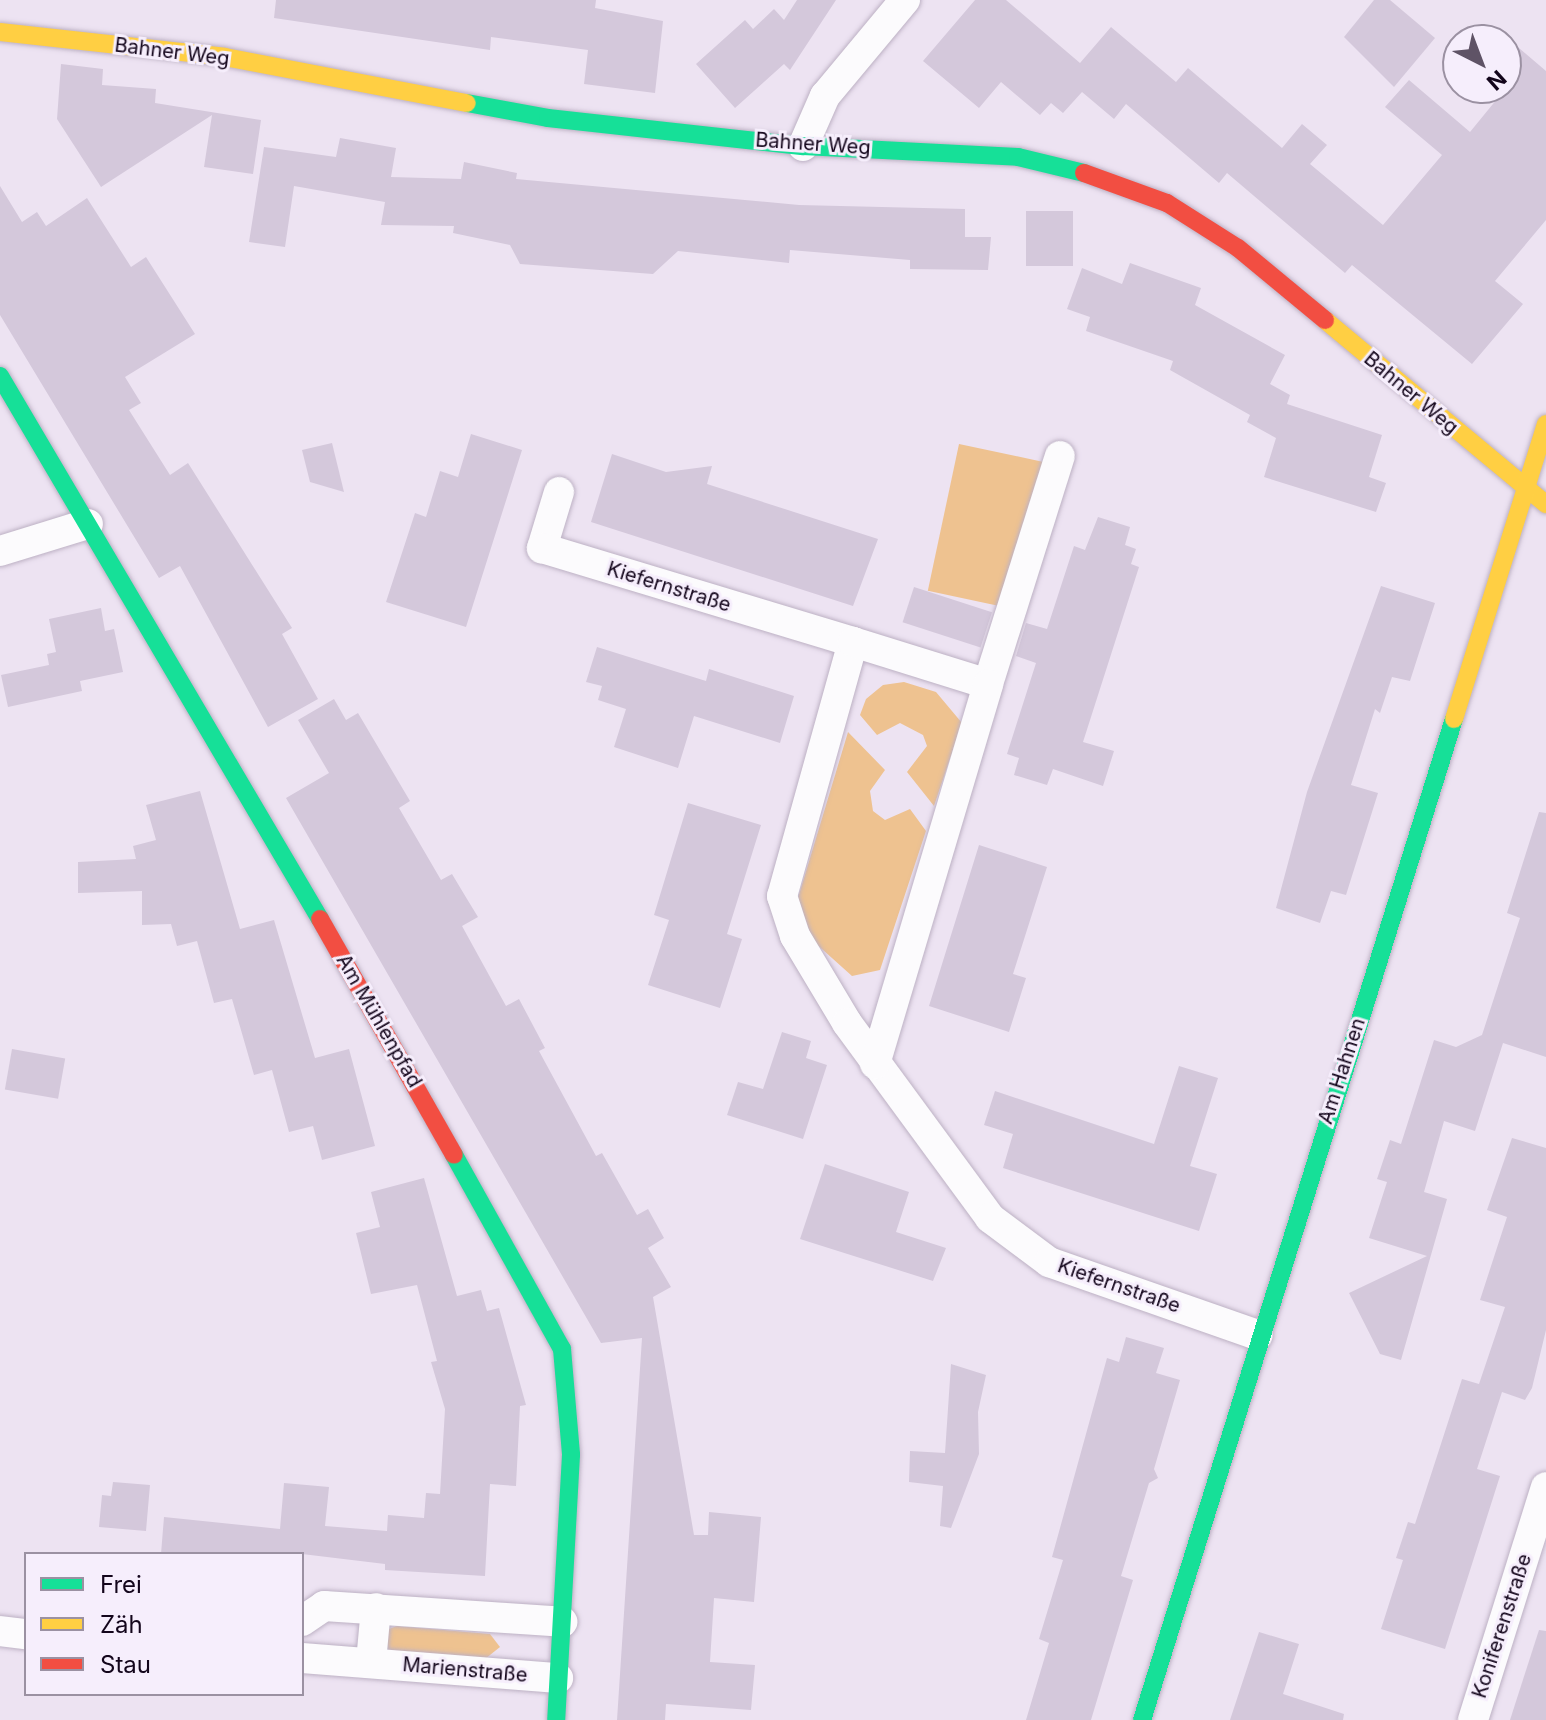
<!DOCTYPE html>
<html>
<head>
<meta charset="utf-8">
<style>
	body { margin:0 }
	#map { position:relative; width:1546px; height:1720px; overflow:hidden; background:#ede3f2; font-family:Inter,sans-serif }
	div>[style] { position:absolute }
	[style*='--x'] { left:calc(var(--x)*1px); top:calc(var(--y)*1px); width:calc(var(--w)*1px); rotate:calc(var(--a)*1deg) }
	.green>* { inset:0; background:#eec290; transform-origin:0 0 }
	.building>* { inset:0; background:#d4c8db; transform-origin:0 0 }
	.roads { filter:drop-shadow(0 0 2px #bdb1c4) drop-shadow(0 0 2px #bdb1c4) }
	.street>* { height:30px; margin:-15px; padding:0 15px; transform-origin:15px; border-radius:15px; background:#fcfbfd }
	.fast>* { height:18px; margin:-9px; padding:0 9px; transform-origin:9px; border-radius:9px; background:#16e098 }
	.slow>* { height:18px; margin:-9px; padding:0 9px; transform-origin:9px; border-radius:9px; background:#ffcf43 }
	.jam>* { height:18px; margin:-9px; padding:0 9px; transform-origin:9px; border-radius:9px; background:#f24e42 }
	span { translate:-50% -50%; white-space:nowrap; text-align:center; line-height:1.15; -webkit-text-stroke:6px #f6eefc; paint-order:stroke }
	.street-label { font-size:20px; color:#13051b }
	.legend { position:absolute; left:24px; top:1552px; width:280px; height:144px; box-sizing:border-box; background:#f6eefc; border:2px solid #9b91a2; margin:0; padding:10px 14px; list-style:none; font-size:24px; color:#13051b }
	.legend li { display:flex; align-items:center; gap:16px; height:40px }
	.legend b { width:40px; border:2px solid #9b91a2 }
	.north { position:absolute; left:1442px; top:24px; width:80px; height:80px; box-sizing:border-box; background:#f6eefc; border:2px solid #9b91a2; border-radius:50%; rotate:138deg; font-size:22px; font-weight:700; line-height:32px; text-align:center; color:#13051b }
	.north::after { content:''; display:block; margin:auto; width:28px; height:36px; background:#5f5366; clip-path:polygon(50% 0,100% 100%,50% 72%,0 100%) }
</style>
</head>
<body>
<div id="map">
	<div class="green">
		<i style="left:959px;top:444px;width:91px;height:150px;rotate:12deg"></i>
		<i style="clip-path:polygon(904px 682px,936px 692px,962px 723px,934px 806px,907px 772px,927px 746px,923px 735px,900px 723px,877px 735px,860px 715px,866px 699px,883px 685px)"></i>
		<i style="clip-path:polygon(848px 732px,885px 770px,870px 791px,873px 811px,885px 820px,910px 809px,926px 831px,880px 970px,852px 976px,813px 941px,798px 898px)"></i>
		<i style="clip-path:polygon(397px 1626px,490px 1634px,500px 1647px,485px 1659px,388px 1652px,386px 1630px)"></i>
	</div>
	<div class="building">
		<i style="clip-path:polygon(276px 0,596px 0,595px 8px,663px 21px,655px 93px,584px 84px,588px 50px,491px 37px,490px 50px,274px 18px)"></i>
		<i style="clip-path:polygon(797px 0,836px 0,790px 70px,784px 64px,735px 108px,696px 64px,745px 20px,753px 29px,774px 9px,784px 20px)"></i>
		<i style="clip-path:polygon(975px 0,1006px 0,1080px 63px,1111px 27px,1176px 82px,1188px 68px,1282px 148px,1302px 124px,1327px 145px,1310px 164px,1383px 225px,1442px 155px,1385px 107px,1409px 80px,1470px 132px,1506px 88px,1506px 37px,1546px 71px,1546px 220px,1495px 281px,1523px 304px,1472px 364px,1352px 265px,1345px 273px,1227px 173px,1219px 183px,1126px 104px,1114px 119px,1082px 92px,1063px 113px,1051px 103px,1040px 115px,1001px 82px,979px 108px,923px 61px)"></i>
		<i style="clip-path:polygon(1374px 0,1390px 0,1435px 38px,1394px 87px,1344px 37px)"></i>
		<i style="clip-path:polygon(61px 64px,103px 69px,102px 85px,156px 89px,155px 103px,261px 120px,253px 174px,204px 167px,212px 115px,101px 187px,57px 119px)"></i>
		<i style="clip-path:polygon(340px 138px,396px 148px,391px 177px,461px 179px,464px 162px,517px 173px,516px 179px,799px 205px,965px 209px,965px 237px,991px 237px,988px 270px,910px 269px,910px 260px,790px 250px,789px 263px,678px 251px,653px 274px,520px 264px,510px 245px,453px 233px,454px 226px,381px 225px,385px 202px,294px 186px,285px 247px,249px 242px,264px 147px,336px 157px)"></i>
		<i style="clip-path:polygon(0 186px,22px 222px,37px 212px,46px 226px,87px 198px,131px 267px,146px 257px,195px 334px,125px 377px,141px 403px,129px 410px,170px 475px,188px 463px,292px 628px,282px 634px,318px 699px,268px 727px,180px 566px,159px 578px,0 315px)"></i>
		<i style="left:1026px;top:211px;width:47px;height:55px"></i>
		<i style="clip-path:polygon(1130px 263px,1201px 288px,1195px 305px,1285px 355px,1270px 384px,1290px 395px,1287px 404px,1382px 435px,1369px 477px,1386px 483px,1376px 512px,1264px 477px,1276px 438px,1247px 422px,1250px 415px,1170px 370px,1173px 361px,1086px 331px,1090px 317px,1067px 309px,1082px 268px,1122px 284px)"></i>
		<i style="clip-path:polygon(471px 434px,522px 450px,466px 627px,386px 602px,415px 513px,426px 517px,440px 471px,458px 477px)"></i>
		<i style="clip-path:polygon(332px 443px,344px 492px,310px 482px,302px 450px)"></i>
		<i style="clip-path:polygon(612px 454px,666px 472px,712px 466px,707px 484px,878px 539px,853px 606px,591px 522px)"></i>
		<i style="clip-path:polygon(1098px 517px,1130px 527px,1125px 545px,1136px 549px,1131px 564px,1139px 567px,1083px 742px,1114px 751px,1103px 786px,1053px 769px,1047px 785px,1014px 775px,1019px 758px,1007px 754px,1036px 663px,1016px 656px,1026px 623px,1047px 629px,1074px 546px,1085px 550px)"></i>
		<i style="clip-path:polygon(1381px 586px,1435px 603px,1410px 681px,1392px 677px,1380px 713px,1375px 709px,1351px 785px,1378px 793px,1346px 895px,1331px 891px,1320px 923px,1276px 908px,1307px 792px)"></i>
		<i style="left:914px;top:587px;width:82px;height:37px;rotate:18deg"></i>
		<i style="clip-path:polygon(101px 608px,105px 631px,114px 629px,123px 672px,80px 681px,82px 691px,8px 707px,1px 675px,49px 665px,47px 654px,56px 652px,49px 619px)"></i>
		<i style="clip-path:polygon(597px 647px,706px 681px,709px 669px,794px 696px,780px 743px,694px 716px,678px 768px,614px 747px,626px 709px,598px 700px,602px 686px,586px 682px)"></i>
		<i style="clip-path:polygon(334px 699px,346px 720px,358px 713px,410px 801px,399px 808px,441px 880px,452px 874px,467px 899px,478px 917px,462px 926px,506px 1006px,519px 999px,545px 1048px,539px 1051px,596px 1156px,602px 1153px,637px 1215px,648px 1209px,664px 1238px,648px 1248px,671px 1287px,653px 1297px,694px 1535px,708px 1535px,709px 1512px,761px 1517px,754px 1602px,714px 1598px,710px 1662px,755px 1665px,751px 1710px,666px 1704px,665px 1720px,617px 1720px,642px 1338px,601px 1343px,286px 798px,329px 773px,298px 720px)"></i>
		<i style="clip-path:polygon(200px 791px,240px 929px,274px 920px,315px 1058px,349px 1049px,375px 1146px,322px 1160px,313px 1126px,289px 1132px,272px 1070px,254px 1075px,232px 999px,214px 1003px,197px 941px,177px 946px,171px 924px,142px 925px,142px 891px,78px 893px,78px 862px,136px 859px,133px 846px,156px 840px,146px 805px)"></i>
		<i style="clip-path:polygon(688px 803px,761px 825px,727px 934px,742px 939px,720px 1008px,648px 985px,669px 920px,654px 915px)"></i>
		<i style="clip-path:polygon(1539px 812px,1546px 813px,1546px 1057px,1503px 1043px,1475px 1131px,1444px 1121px,1424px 1192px,1447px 1199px,1401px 1360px,1380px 1354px,1349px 1293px,1427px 1256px,1369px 1238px,1387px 1182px,1377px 1179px,1390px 1140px,1401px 1144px,1434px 1040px,1456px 1047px,1482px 1035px,1520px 918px,1507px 913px)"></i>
		<i style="clip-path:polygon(979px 845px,1047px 867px,1013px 974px,1026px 978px,1009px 1032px,929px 1006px)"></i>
		<i style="clip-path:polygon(782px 1032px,811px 1041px,806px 1058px,827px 1065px,803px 1139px,727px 1115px,738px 1082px,763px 1089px)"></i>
		<i style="left:12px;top:1049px;width:54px;height:41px;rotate:10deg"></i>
		<i style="clip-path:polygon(1179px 1066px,1218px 1078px,1190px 1166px,1217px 1174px,1199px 1231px,1003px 1168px,1013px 1134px,984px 1125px,995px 1091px,1154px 1144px)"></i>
		<i style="clip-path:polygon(1512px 1138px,1546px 1148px,1546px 1330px,1532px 1388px,1525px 1400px,1502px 1392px,1477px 1469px,1500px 1476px,1445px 1649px,1381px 1629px,1403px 1560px,1396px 1558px,1408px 1522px,1415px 1524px,1462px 1379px,1479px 1384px,1505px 1307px,1480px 1300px,1507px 1217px,1487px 1210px)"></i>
		<i style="clip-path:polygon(825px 1164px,909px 1192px,896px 1232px,946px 1248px,933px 1281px,800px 1239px)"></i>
		<i style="clip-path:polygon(424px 1178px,457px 1296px,481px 1290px,487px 1311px,499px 1308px,526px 1405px,520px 1406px,516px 1486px,490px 1484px,485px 1576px,385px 1570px,385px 1564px,302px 1554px,161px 1554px,164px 1517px,280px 1529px,284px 1483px,329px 1487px,325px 1526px,387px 1531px,388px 1515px,424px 1518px,426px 1493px,440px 1494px,445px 1409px,431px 1362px,437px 1361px,417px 1285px,371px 1294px,356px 1233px,380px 1227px,371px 1192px)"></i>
		<i style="clip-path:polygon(1126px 1337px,1164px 1348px,1156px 1373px,1180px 1380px,1154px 1469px,1158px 1478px,1149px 1483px,1121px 1576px,1133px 1580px,1091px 1720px,1026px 1720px,1049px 1643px,1039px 1639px,1063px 1560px,1052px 1557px,1107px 1358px,1119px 1362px)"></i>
		<i style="clip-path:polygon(951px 1364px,986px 1375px,978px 1412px,979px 1454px,951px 1528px,940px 1526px,943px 1486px,909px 1482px,910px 1451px,945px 1453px)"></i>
		<i style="clip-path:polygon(113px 1482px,150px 1485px,146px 1531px,99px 1527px,102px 1495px,111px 1496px)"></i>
		<i style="clip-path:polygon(1539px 1630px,1546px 1631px,1546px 1720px,1510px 1720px)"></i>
		<i style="clip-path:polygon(1259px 1632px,1299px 1644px,1283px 1694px,1344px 1714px,1343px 1720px,1230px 1720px)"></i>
	</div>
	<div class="roads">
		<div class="street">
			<i style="--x:803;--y:146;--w:55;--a:-66.3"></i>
			<i style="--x:825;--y:96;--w:125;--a:-50.2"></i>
			<i style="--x:559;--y:492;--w:59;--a:106.9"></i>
			<i style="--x:542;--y:548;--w:325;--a:16.8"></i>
			<i style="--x:853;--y:642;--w:264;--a:105.6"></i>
			<i style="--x:782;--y:896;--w:42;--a:72"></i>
			<i style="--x:795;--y:936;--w:101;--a:59.1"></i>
			<i style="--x:847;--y:1023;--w:242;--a:53.7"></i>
			<i style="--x:990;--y:1218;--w:74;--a:36.7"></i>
			<i style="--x:1049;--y:1262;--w:221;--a:19.3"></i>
			<i style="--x:0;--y:551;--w:92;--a:-17.1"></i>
			<i style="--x:853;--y:642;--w:141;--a:17.3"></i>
			<i style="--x:988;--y:684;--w:239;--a:-72.5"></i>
			<i style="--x:875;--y:1064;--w:396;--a:-73.4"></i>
			<i style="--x:302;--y:1621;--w:27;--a:-34"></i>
			<i style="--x:324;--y:1606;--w:239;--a:3.8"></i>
			<i style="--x:0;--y:1631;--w:26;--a:7"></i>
			<i style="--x:302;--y:1658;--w:257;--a:4.5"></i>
			<i style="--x:371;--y:1662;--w:54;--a:-84.7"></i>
			<i style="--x:1473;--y:1720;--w:244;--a:-72.6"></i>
		</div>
		<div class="fast">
			<i style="--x:467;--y:103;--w:82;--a:10.5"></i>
			<i style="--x:548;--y:118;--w:257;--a:6.3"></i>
			<i style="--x:803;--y:146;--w:215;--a:2.9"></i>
			<i style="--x:1018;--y:157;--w:68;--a:13.6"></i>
			<i style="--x:0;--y:376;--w:630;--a:59.49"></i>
			<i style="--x:454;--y:1155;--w:222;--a:60.9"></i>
			<i style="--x:562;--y:1349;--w:106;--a:85.1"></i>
			<i style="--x:571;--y:1455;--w:265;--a:93.2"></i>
			<i style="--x:1142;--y:1720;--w:1048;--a:-72.69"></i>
		</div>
		<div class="slow">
			<i style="--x:0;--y:32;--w:226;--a:6.3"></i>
			<i style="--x:225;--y:57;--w:246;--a:10.8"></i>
			<i style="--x:1325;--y:320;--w:288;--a:39.8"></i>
			<i style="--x:1454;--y:719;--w:309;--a:-72.7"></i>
		</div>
		<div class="jam">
			<i style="--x:1084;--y:173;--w:88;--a:19.9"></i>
			<i style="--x:1167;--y:203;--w:84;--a:32.4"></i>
			<i style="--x:1238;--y:248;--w:113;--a:39.6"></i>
			<i style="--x:320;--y:919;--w:271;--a:60.4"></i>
		</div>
	</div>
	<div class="street-label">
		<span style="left:172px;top:52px;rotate:7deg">Bahner Weg</span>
		<span style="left:813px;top:144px;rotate:4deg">Bahner Weg</span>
		<span style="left:1411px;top:393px;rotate:40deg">Bahner Weg</span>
		<span style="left:669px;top:587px;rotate:17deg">Kiefernstraße</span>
		<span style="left:379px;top:1021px;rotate:60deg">Am Mühlenpfad</span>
		<span style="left:1342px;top:1071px;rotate:-72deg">Am Hahnen</span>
		<span style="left:1119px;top:1286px;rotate:19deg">Kiefernstraße</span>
		<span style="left:1502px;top:1626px;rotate:-72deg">Koniferenstraße</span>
		<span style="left:465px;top:1670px;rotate:5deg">Marienstraße</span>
	</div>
	<ul class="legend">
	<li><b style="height:10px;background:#16e098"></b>Frei</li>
	<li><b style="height:10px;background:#ffcf43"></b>Zäh</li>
	<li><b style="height:10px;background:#f24e42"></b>Stau</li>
	</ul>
	<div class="north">N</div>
</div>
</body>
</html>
